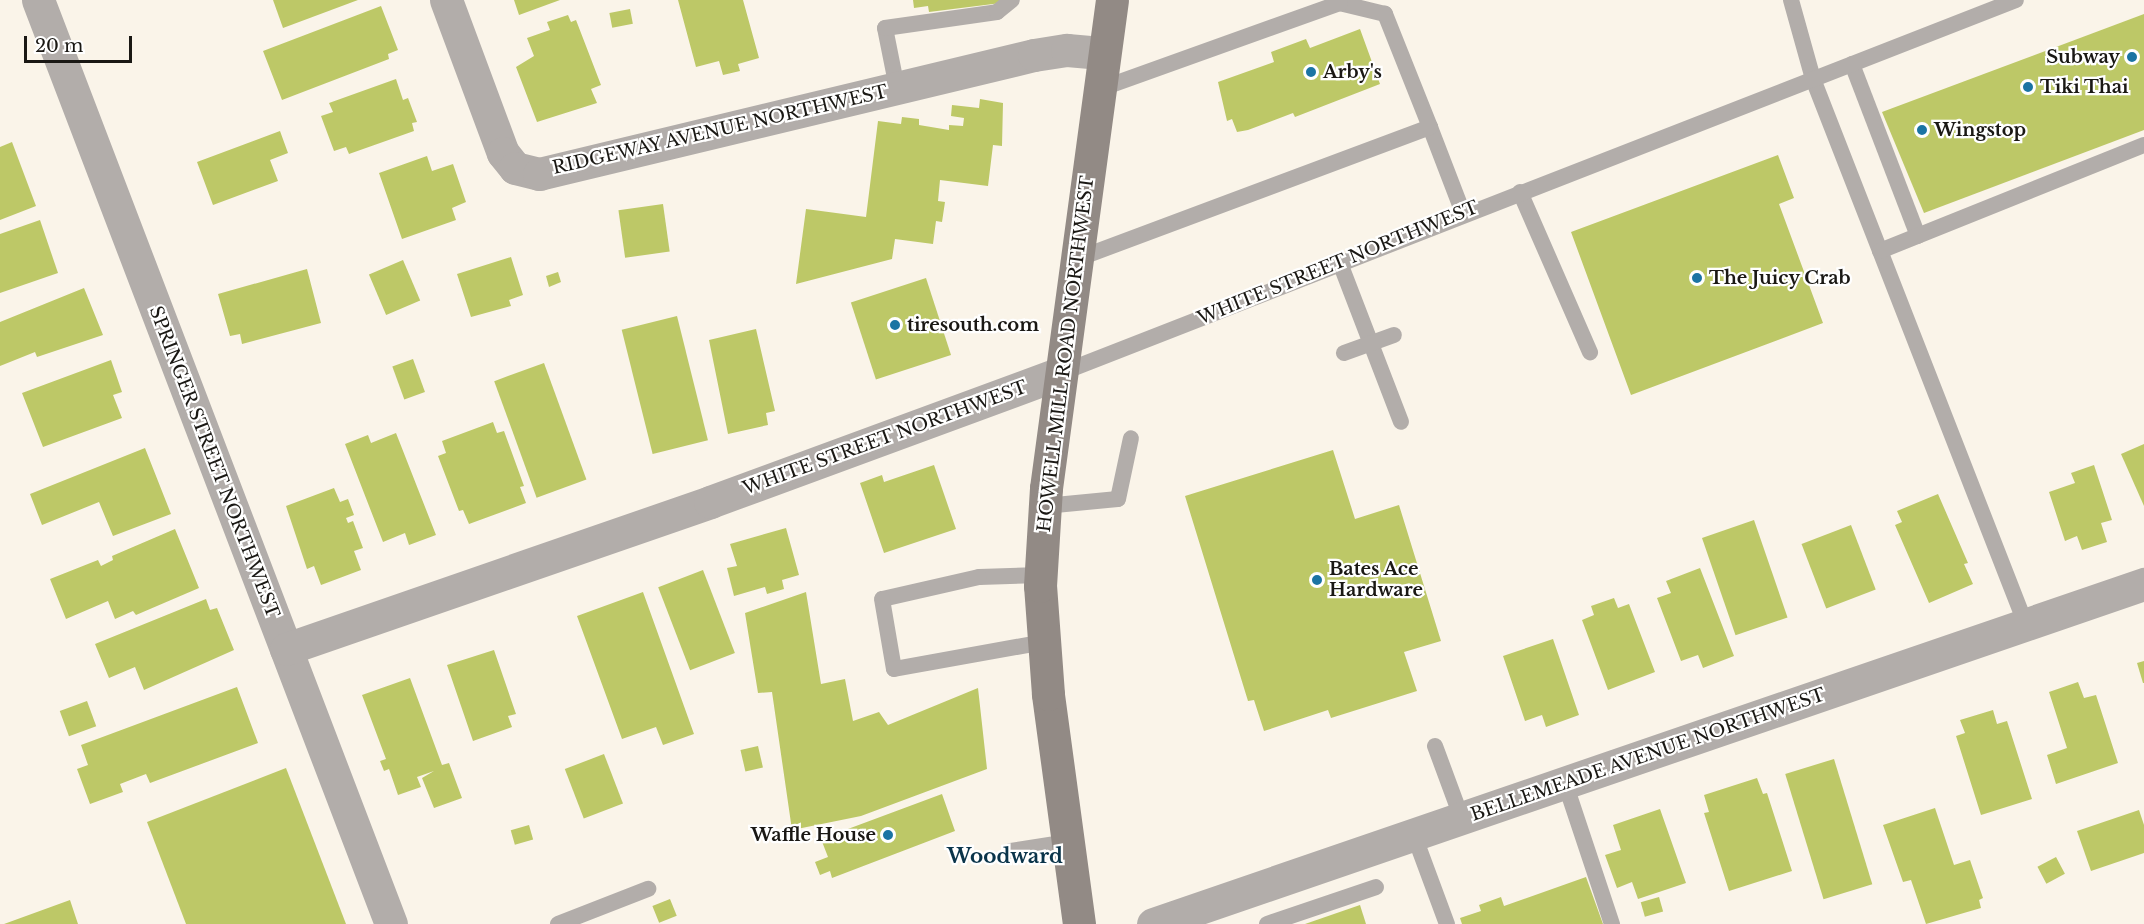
<!DOCTYPE html>
<html>
<head>
<meta charset="utf-8">
<style>
	body { margin:0 }
	#map { position:relative; width:2144px; height:924px; overflow:hidden; background:#faf4e9; font-family:"Libre Baskerville",serif }
	div>[style] { position:absolute }
	[style*='--x'] { left:calc(var(--x)*1px); top:calc(var(--y)*1px); width:calc(var(--w)*1px); rotate:calc(var(--a)*1deg) }
	.building>* { inset:0; background:#bdc867; transform-origin:0 0 }
	.service>* { height:16px; margin:-8px; padding:0 8px; transform-origin:8px; border-radius:8px; background:#b2adaa }
	.minor>* { height:33px; margin:-16.5px; padding:0 16.5px; transform-origin:16.5px; border-radius:16.5px; background:#b2adaa }
	.tertiary>* { height:33px; margin:-16.5px; padding:0 16.5px; transform-origin:16.5px; border-radius:16.5px; background:#b2adaa }
	.secondary>* { height:33px; margin:-16.5px; padding:0 16.5px; transform-origin:16.5px; border-radius:16.5px; background:#928a85 }
	.dots>* { width:16px; height:16px; translate:-50% -50%; box-sizing:border-box; border:3px solid #fff; border-radius:50% }
	span { translate:-50% -50%; white-space:nowrap; text-align:center; line-height:1.15; -webkit-text-stroke:4.5px #fff; paint-order:stroke }
	.poi-label { font-size:18px; color:#1a1814; font-weight:700 }
	.right { translate:-100% -50%; text-align:right }
	.left { translate:0 -50%; text-align:left }
	.street-label { font-size:18px; color:#1a1814 }
	.neighbourhood-label { font-size:20px; color:#0a344a; font-weight:700 }
	.scale { position:absolute; left:24px; top:36px; width:108px; height:27px; box-sizing:border-box; border:3px solid #1a1814; border-top:0; padding-left:8px; font-size:18px; line-height:21px; white-space:nowrap; color:#1a1814; -webkit-text-stroke:4px #fff; paint-order:stroke }
</style>
</head>
<body>
<div id="map">
	<div class="building">
		<i style="clip-path:polygon(273px 0,358px 0,283px 28px)"></i>
		<i style="clip-path:polygon(514px 0,560px 0,519px 15px)"></i>
		<i style="clip-path:polygon(678px 0,743px 0,759px 58px,738px 64px,740px 71px,723px 75px,719px 61px,696px 67px)"></i>
		<i style="clip-path:polygon(913px 0,1000px 0,1001px 3px,929px 12px,928px 6px,914px 8px)"></i>
		<i style="clip-path:polygon(381px 6px,398px 50px,388px 54px,389px 59px,282px 100px,263px 51px)"></i>
		<i style="left:630px;top:9px;width:15px;height:21px;rotate:79deg"></i>
		<i style="clip-path:polygon(2144px 14px,2144px 130px,1924px 213px,1882px 112px)"></i>
		<i style="clip-path:polygon(568px 15px,571px 22px,576px 20px,601px 85px,591px 89px,597px 103px,537px 122px,516px 67px,534px 56px,527px 38px,550px 30px,547px 22px)"></i>
		<i style="clip-path:polygon(1360px 29px,1380px 84px,1295px 117px,1293px 113px,1248px 130px,1237px 132px,1232px 119px,1227px 121px,1218px 82px,1274px 62px,1271px 52px,1306px 39px,1310px 48px)"></i>
		<i style="clip-path:polygon(396px 79px,403px 100px,408px 98px,417px 122px,412px 123px,414px 131px,349px 154px,346px 147px,334px 151px,321px 116px,333px 112px,329px 103px)"></i>
		<i style="clip-path:polygon(980px 99px,1003px 103px,1002px 146px,993px 145px,988px 186px,940px 180px,938px 201px,945px 202px,942px 222px,936px 221px,933px 244px,895px 239px,892px 259px,796px 284px,806px 209px,866px 217px,878px 121px,901px 124px,902px 117px,919px 119px,919px 125px,949px 130px,949px 125px,963px 126px,964px 118px,951px 116px,952px 105px,979px 108px)"></i>
		<i style="clip-path:polygon(280px 131px,288px 153px,270px 160px,278px 181px,213px 205px,197px 162px)"></i>
		<i style="clip-path:polygon(12px 142px,36px 206px,0 220px,0 147px)"></i>
		<i style="clip-path:polygon(1778px 155px,1794px 198px,1779px 204px,1823px 323px,1631px 395px,1571px 232px)"></i>
		<i style="clip-path:polygon(427px 156px,432px 171px,453px 164px,466px 202px,452px 208px,456px 220px,402px 239px,379px 173px)"></i>
		<i style="left:663px;top:204px;width:48px;height:45px;rotate:82deg"></i>
		<i style="clip-path:polygon(40px 220px,58px 273px,0 293px,0 234px)"></i>
		<i style="clip-path:polygon(511px 257px,523px 295px,509px 300px,511px 306px,471px 317px,457px 274px)"></i>
		<i style="left:403px;top:260px;width:44px;height:37px;rotate:67deg"></i>
		<i style="clip-path:polygon(307px 269px,321px 323px,242px 344px,240px 334px,230px 336px,218px 294px)"></i>
		<i style="clip-path:polygon(558px 272px,561px 282px,549px 287px,546px 276px)"></i>
		<i style="left:926px;top:278px;width:81px;height:79px;rotate:72deg"></i>
		<i style="clip-path:polygon(84px 288px,103px 335px,37px 357px,35px 352px,0 366px,0 322px)"></i>
		<i style="left:677px;top:316px;width:128px;height:57px;rotate:76deg"></i>
		<i style="clip-path:polygon(756px 329px,775px 411px,766px 413px,768px 425px,728px 434px,709px 340px)"></i>
		<i style="left:413px;top:359px;width:35px;height:22px;rotate:70deg"></i>
		<i style="clip-path:polygon(111px 360px,122px 392px,113px 395px,122px 418px,43px 447px,22px 393px)"></i>
		<i style="left:544px;top:363px;width:124px;height:53px;rotate:70deg"></i>
		<i style="clip-path:polygon(493px 422px,497px 433px,504px 431px,524px 486px,520px 487px,526px 503px,469px 524px,463px 510px,459px 511px,438px 456px,446px 453px,442px 441px)"></i>
		<i style="clip-path:polygon(396px 433px,436px 535px,409px 545px,405px 533px,383px 542px,345px 444px,368px 435px,371px 443px)"></i>
		<i style="clip-path:polygon(2144px 444px,2144px 506px,2121px 454px)"></i>
		<i style="clip-path:polygon(145px 448px,171px 514px,113px 536px,99px 502px,42px 525px,30px 494px)"></i>
		<i style="clip-path:polygon(1333px 450px,1355px 519px,1399px 505px,1441px 641px,1404px 652px,1417px 691px,1331px 718px,1328px 710px,1264px 731px,1254px 700px,1248px 701px,1185px 496px)"></i>
		<i style="clip-path:polygon(934px 465px,956px 529px,884px 553px,860px 483px,882px 475px,884px 482px)"></i>
		<i style="clip-path:polygon(2094px 465px,2112px 520px,2101px 523px,2107px 542px,2082px 550px,2077px 536px,2065px 541px,2049px 492px,2075px 483px,2071px 473px)"></i>
		<i style="clip-path:polygon(334px 488px,340px 502px,348px 499px,354px 515px,346px 518px,348px 523px,353px 521px,363px 548px,354px 551px,361px 570px,321px 585px,314px 566px,307px 569px,286px 506px)"></i>
		<i style="clip-path:polygon(1938px 494px,1968px 563px,1964px 564px,1973px 584px,1929px 603px,1895px 525px,1902px 522px,1897px 511px)"></i>
		<i style="left:1754px;top:520px;width:103px;height:55px;rotate:71deg"></i>
		<i style="left:1851px;top:525px;width:69px;height:53px;rotate:69deg"></i>
		<i style="clip-path:polygon(786px 528px,799px 575px,782px 580px,784px 589px,767px 594px,765px 587px,734px 596px,727px 568px,737px 566px,730px 544px)"></i>
		<i style="clip-path:polygon(175px 529px,199px 588px,136px 615px,133px 611px,115px 619px,108px 601px,66px 619px,50px 579px,98px 560px,101px 566px,113px 560px,112px 556px)"></i>
		<i style="clip-path:polygon(1700px 568px,1734px 656px,1703px 668px,1698px 655px,1681px 661px,1657px 598px,1671px 593px,1666px 581px)"></i>
		<i style="left:703px;top:570px;width:89px;height:48px;rotate:69deg"></i>
		<i style="clip-path:polygon(643px 592px,694px 734px,663px 745px,656px 727px,622px 739px,577px 616px)"></i>
		<i style="clip-path:polygon(806px 592px,821px 684px,845px 679px,853px 721px,879px 712px,888px 725px,978px 688px,987px 769px,861px 816px,792px 830px,772px 692px,758px 693px,745px 613px)"></i>
		<i style="clip-path:polygon(1614px 598px,1618px 608px,1629px 604px,1655px 672px,1608px 690px,1582px 620px,1594px 615px,1591px 606px)"></i>
		<i style="clip-path:polygon(206px 599px,210px 610px,217px 608px,234px 650px,144px 690px,135px 667px,109px 678px,95px 644px)"></i>
		<i style="clip-path:polygon(1553px 639px,1579px 715px,1546px 727px,1542px 715px,1525px 721px,1503px 656px)"></i>
		<i style="clip-path:polygon(494px 650px,516px 714px,508px 716px,512px 727px,473px 741px,447px 665px)"></i>
		<i style="clip-path:polygon(2144px 661px,2144px 683px,2143px 683px,2137px 663px)"></i>
		<i style="clip-path:polygon(410px 678px,442px 765px,449px 763px,462px 798px,434px 808px,422px 778px,434px 771px,417px 777px,421px 787px,398px 795px,389px 769px,384px 771px,380px 761px,386px 759px,362px 695px)"></i>
		<i style="clip-path:polygon(2078px 682px,2084px 698px,2096px 695px,2118px 763px,2056px 784px,2047px 755px,2067px 748px,2049px 692px)"></i>
		<i style="clip-path:polygon(237px 687px,258px 743px,150px 783px,146px 774px,120px 784px,123px 792px,90px 804px,77px 769px,88px 765px,81px 745px)"></i>
		<i style="left:87px;top:701px;width:27px;height:29px;rotate:70deg"></i>
		<i style="clip-path:polygon(1993px 710px,1997px 724px,2007px 721px,2032px 799px,1981px 815px,1956px 736px,1965px 733px,1960px 720px)"></i>
		<i style="left:758px;top:746px;width:22px;height:18px;rotate:77deg"></i>
		<i style="left:604px;top:754px;width:53px;height:42px;rotate:69deg"></i>
		<i style="left:1834px;top:759px;width:131px;height:51px;rotate:73deg"></i>
		<i style="clip-path:polygon(286px 768px,346px 924px,186px 924px,147px 822px)"></i>
		<i style="clip-path:polygon(1757px 778px,1763px 794px,1767px 793px,1792px 871px,1729px 891px,1704px 813px,1709px 812px,1704px 795px)"></i>
		<i style="clip-path:polygon(942px 794px,955px 831px,832px 878px,830px 871px,820px 875px,815px 862px,828px 857px,821px 839px)"></i>
		<i style="clip-path:polygon(1935px 808px,1954px 865px,1970px 860px,1983px 898px,1979px 900px,1981px 908px,1926px 924px,1911px 880px,1903px 882px,1883px 825px)"></i>
		<i style="clip-path:polygon(1660px 809px,1686px 883px,1638px 899px,1632px 882px,1617px 888px,1605px 855px,1621px 850px,1613px 825px)"></i>
		<i style="clip-path:polygon(2139px 810px,2144px 825px,2144px 853px,2091px 871px,2077px 831px)"></i>
		<i style="left:529px;top:825px;width:15px;height:19px;rotate:74deg"></i>
		<i style="left:2056px;top:857px;width:19px;height:21px;rotate:62deg"></i>
		<i style="clip-path:polygon(1586px 877px,1603px 924px,1462px 924px,1460px 918px,1481px 911px,1479px 905px,1501px 897px,1504px 906px)"></i>
		<i style="left:1659px;top:897px;width:15px;height:19px;rotate:74deg"></i>
		<i style="left:670px;top:899px;width:18px;height:19px;rotate:68deg"></i>
		<i style="clip-path:polygon(70px 900px,78px 924px,4px 924px)"></i>
		<i style="clip-path:polygon(1360px 905px,1366px 924px,1305px 924px)"></i>
	</div>
	<div class="service">
		<i style="--x:1791;--y:0;--w:82;--a:74.4"></i>
		<i style="--x:1813;--y:79;--w:586;--a:68.69"></i>
		<i style="--x:1852;--y:64;--w:184;--a:69"></i>
		<i style="--x:897;--y:88;--w:61;--a:-101.3"></i>
		<i style="--x:885;--y:28;--w:113;--a:-8.1"></i>
		<i style="--x:997;--y:12;--w:19;--a:-39"></i>
		<i style="--x:1430;--y:127;--w:92;--a:69"></i>
		<i style="--x:1520;--y:192;--w:175;--a:66.4"></i>
		<i style="--x:1880;--y:251;--w:284;--a:-21.9"></i>
		<i style="--x:1077;--y:259;--w:377;--a:-20.5"></i>
		<i style="--x:1430;--y:127;--w:122;--a:-111.7"></i>
		<i style="--x:1385;--y:14;--w:46;--a:-166.3"></i>
		<i style="--x:1340;--y:3;--w:255;--a:160.3"></i>
		<i style="--x:1340;--y:263;--w:170;--a:69"></i>
		<i style="--x:1344;--y:353;--w:53;--a:-19.8"></i>
		<i style="--x:1061;--y:373;--w:1025;--a:-21.33"></i>
		<i style="--x:1045;--y:506;--w:73;--a:-5.5"></i>
		<i style="--x:1118;--y:499;--w:62;--a:-78"></i>
		<i style="--x:1041;--y:575;--w:62;--a:178.2"></i>
		<i style="--x:979;--y:577;--w:99;--a:167.2"></i>
		<i style="--x:882;--y:599;--w:71;--a:80.3"></i>
		<i style="--x:894;--y:669;--w:152;--a:-10.2"></i>
		<i style="--x:1435;--y:746;--w:78;--a:69.7"></i>
		<i style="--x:1565;--y:783;--w:149;--a:71.6"></i>
		<i style="--x:1414;--y:835;--w:95;--a:69.7"></i>
		<i style="--x:1011;--y:851;--w:58;--a:-9"></i>
		<i style="--x:558;--y:924;--w:97;--a:-21.3"></i>
		<i style="--x:1267;--y:924;--w:115;--a:-18.7"></i>
	</div>
	<div class="minor">
		<i style="--x:38;--y:0;--w:989;--a:69.09"></i>
		<i style="--x:446;--y:0;--w:163;--a:69.6"></i>
		<i style="--x:503;--y:153;--w:19;--a:51"></i>
		<i style="--x:515;--y:168;--w:25;--a:14"></i>
		<i style="--x:539;--y:174;--w:509;--a:-13.52"></i>
		<i style="--x:1034;--y:55;--w:33;--a:-9"></i>
		<i style="--x:1067;--y:50;--w:37;--a:5"></i>
		<i style="--x:286;--y:649;--w:449;--a:-19.1"></i>
		<i style="--x:710;--y:502;--w:374;--a:-20.2"></i>
	</div>
	<div class="tertiary">
		<i style="--x:1153;--y:924;--w:1048;--a:-18.94"></i>
	</div>
	<div class="secondary">
		<i style="--x:1079;--y:924;--w:232;--a:-97.7"></i>
		<i style="--x:1048;--y:694;--w:108;--a:-94.2"></i>
		<i style="--x:1040;--y:586;--w:98;--a:-86.5"></i>
		<i style="--x:1046;--y:488;--w:492;--a:-82.3"></i>
	</div>
	<div class="dots">
		<i style="left:2132px;top:57px;background:#1b74a3"></i>
		<i style="left:1311px;top:72px;background:#1b74a3"></i>
		<i style="left:2028px;top:87px;background:#1b74a3"></i>
		<i style="left:1922px;top:130px;background:#1b74a3"></i>
		<i style="left:1697px;top:278px;background:#1b74a3"></i>
		<i style="left:895px;top:325px;background:#1b74a3"></i>
		<i style="left:1317px;top:580px;background:#1b74a3"></i>
		<i style="left:888px;top:835px;background:#1b74a3"></i>
	</div>
	<div class="poi-label">
		<span class="right" style="left:2120px;top:57px">Subway</span>
		<span class="left" style="left:1323px;top:72px">Arby's</span>
		<span class="left" style="left:2040px;top:87px">Tiki Thai</span>
		<span class="left" style="left:1934px;top:130px">Wingstop</span>
		<span class="left" style="left:1709px;top:278px">The Juicy Crab</span>
		<span class="left" style="left:907px;top:325px">tiresouth.com</span>
		<span class="left" style="left:1329px;top:580px">Bates Ace<br>Hardware</span>
		<span class="right" style="left:876px;top:835px">Waffle House</span>
	</div>
	<div class="street-label">
		<span style="left:720px;top:130px;rotate:-13deg">RIDGEWAY AVENUE NORTHWEST</span>
		<span style="left:1338px;top:263px;rotate:-22deg">WHITE STREET NORTHWEST</span>
		<span style="left:1066px;top:354px;rotate:-83deg">HOWELL MILL ROAD NORTHWEST</span>
		<span style="left:885px;top:438px;rotate:-20deg">WHITE STREET NORTHWEST</span>
		<span style="left:214px;top:462px;rotate:69deg">SPRINGER STREET NORTHWEST</span>
		<span style="left:1648px;top:755px;rotate:-19deg">BELLEMEADE AVENUE NORTHWEST</span>
	</div>
	<div class="neighbourhood-label">
		<span style="left:1005px;top:856px">Woodward</span>
	</div>
	<div class="scale">20 m</div>
</div>
</body>
</html>
